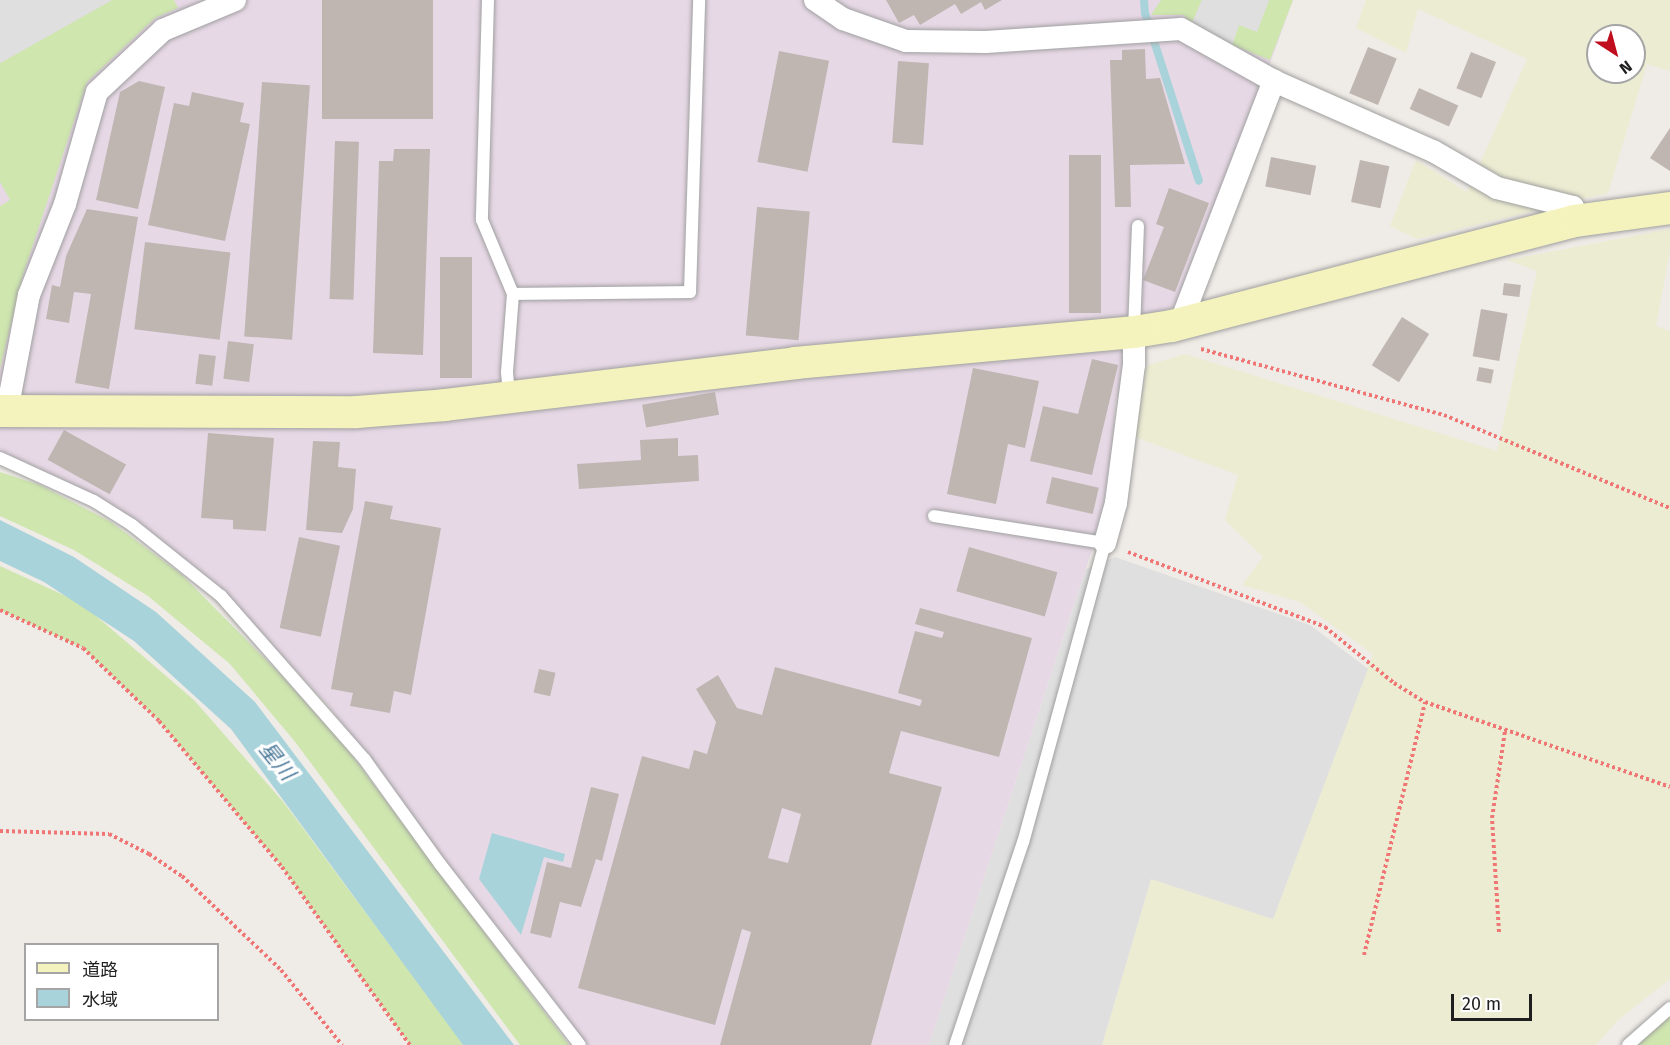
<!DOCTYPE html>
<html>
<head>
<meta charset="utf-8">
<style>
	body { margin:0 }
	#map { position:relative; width:1670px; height:1045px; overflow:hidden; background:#efebe6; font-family:"Fira Sans","Noto Sans JP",sans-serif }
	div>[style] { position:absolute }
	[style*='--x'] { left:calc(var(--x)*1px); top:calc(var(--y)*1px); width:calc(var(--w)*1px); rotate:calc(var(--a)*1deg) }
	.industrial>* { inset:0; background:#e7d8e6 }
	.farmland>* { inset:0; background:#ececd2 }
	.grass>* { inset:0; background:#cfe6af }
	.parking>* { inset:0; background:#dfdfdf }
	.water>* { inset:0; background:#a9d3da }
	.stream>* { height:8px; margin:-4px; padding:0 4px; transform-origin:4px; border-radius:4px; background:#a9d3da }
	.building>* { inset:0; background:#bfb6b2; transform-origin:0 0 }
	.path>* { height:4px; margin-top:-2px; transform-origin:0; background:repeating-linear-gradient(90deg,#f07675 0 3px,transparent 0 6px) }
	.roads { filter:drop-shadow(0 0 2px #a0a0a0) drop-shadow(0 0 2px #a0a0a0) }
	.lane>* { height:12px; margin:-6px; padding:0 6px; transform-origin:6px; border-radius:6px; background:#fff }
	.street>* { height:22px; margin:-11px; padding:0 11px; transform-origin:11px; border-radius:11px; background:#fff }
	.secondary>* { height:32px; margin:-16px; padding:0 16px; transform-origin:16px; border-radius:16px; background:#f5f3bd }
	span { translate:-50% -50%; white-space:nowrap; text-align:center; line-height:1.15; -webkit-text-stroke:6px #fff; paint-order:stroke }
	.water-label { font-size:21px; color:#4b7999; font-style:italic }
	.legend { position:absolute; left:24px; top:943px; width:195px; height:78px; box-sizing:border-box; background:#fff; border:2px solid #a5a5a5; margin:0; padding:8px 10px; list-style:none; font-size:18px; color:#1f1f1f }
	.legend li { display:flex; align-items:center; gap:12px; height:30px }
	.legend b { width:30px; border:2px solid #a5a5a5 }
	.north { position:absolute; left:1586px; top:24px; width:60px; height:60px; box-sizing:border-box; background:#fff; border:2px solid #a5a5a5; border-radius:50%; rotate:144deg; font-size:16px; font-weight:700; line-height:24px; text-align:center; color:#1f1f1f }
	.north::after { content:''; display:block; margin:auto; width:21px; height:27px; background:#c00e1e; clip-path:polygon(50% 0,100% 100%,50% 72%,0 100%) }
	.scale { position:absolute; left:1451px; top:994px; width:81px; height:27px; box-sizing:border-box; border:3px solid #1f1f1f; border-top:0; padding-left:8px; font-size:18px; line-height:21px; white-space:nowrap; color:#1f1f1f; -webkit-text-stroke:4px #fff; paint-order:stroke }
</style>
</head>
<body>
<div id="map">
	<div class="industrial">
		<i style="clip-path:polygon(0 0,1293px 0,1185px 298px,1161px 315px,767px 350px,469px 389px,339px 399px,0 397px)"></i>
		<i style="clip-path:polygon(1122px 349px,1130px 358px,1115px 405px,1111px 483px,1097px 535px,929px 1045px,584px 1045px,327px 704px,222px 592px,191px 564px,107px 504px,0 454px,0 424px,363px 427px,806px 374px)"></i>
	</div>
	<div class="farmland">
		<i style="clip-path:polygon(evenodd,1366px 0,1670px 0,1670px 71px,1647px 64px,1608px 193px,1417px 239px,1390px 226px,1416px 160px,1467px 192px,1527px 59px,1418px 9px,1406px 53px,1356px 28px,1366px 0,1598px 36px,1634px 36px,1634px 72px,1598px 72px,1598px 36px)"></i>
		<i style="clip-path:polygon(1670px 229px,1670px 251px,1656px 326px,1670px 331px,1670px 979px,1619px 1019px,1596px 1045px,1102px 1045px,1151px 879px,1273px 919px,1373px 654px,1300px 602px,1242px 585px,1263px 557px,1225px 520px,1238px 475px,1135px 437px,1146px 366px,1185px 354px,1497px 451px,1537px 271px,1507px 260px)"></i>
	</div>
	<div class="grass">
		<i style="clip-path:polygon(112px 0,174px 0,178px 8px,155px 18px,87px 82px,23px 275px,0 369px,0 206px,10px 200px,0 182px,0 63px)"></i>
		<i style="clip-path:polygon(1161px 0,1202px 0,1192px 23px,1183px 15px,1151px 15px)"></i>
		<i style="clip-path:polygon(1269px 0,1293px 0,1270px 60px,1232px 45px,1239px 24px,1257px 31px)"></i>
		<i style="clip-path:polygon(0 472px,40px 485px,111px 522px,181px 574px,280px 674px,347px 749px,569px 1045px,520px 1045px,296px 743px,230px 664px,148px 596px,74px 550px,0 516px)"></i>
		<i style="clip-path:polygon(0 566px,81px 603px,194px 700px,285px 804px,464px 1045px,410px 1045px,282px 867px,159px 721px,83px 648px,0 610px)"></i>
		<i style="clip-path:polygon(1670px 1016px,1670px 1045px,1638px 1045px,1657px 1025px)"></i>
	</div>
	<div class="parking">
		<i style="clip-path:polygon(0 0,112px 0,0 63px)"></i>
		<i style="clip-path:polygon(1202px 0,1269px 0,1257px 32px,1239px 25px,1232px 45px,1192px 23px)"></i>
		<i style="clip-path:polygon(1115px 557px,1310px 625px,1368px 669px,1273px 919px,1151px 879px,1102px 1045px,929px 1045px,1086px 569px)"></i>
	</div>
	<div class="water">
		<i style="clip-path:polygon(0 520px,74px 557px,156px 612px,255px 702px,514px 1045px,463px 1045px,231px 729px,134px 641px,44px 582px,0 561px)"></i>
		<i style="clip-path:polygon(492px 833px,565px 854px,563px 862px,544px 857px,521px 935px,479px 879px)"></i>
	</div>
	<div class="stream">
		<i style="--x:1144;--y:0;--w:13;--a:86"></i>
		<i style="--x:1145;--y:13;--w:176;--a:72.2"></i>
	</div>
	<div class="building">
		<i style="left:322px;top:0;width:111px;height:119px"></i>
		<i style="clip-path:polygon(886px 0,1002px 0,985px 10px,981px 2px,961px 14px,955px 4px,920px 25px,914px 15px,899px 23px)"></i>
		<i style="left:1368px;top:47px;width:31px;height:50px;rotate:22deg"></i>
		<i style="clip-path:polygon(1145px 49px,1146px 79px,1160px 78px,1185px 164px,1130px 165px,1131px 207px,1115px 207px,1110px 60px,1122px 60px,1122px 50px)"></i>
		<i style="left:779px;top:51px;width:51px;height:113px;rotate:11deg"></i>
		<i style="left:1471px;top:52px;width:27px;height:39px;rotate:22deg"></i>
		<i style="left:898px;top:61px;width:31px;height:82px;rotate:4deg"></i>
		<i style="clip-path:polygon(139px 81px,165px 87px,138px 209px,96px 200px,120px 92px)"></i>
		<i style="left:262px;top:82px;width:48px;height:255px;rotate:4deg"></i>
		<i style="left:1419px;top:88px;width:43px;height:23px;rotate:24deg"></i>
		<i style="clip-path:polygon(192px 92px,244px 103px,240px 122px,250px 124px,225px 241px,148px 225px,174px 103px,189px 106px)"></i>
		<i style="clip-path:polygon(1670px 128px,1670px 171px,1650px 158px)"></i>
		<i style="left:335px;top:141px;width:24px;height:158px;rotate:2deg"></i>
		<i style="clip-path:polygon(394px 149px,430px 149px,423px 355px,373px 353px,379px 161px,393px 161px)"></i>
		<i style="left:1069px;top:155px;width:32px;height:158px"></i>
		<i style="left:1271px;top:157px;width:46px;height:30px;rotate:11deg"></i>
		<i style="left:1360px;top:160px;width:30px;height:43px;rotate:12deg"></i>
		<i style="clip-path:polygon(1169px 188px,1209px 203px,1175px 292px,1143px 280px,1164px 227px,1156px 224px)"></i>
		<i style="left:757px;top:207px;width:53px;height:129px;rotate:5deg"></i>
		<i style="clip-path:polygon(87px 209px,138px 217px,109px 389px,75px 383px,91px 294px,74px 292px,69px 323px,46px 319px,52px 285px,60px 287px,66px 256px)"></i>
		<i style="left:145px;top:242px;width:86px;height:88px;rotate:7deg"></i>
		<i style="left:440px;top:257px;width:32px;height:121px"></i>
		<i style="left:1504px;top:283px;width:17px;height:12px;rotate:7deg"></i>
		<i style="left:1481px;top:309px;width:27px;height:48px;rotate:10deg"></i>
		<i style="left:1402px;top:317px;width:32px;height:57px;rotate:32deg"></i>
		<i style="left:228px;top:341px;width:26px;height:38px;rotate:7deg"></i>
		<i style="left:199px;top:354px;width:17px;height:30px;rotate:7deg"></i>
		<i style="clip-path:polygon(1092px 359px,1118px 365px,1092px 475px,1030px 461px,1043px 406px,1078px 414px)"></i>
		<i style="left:1479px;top:367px;width:15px;height:14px;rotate:11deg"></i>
		<i style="clip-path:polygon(973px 368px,1039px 381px,1025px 448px,1008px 444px,996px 504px,947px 494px)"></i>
		<i style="left:715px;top:392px;width:23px;height:74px;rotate:80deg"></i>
		<i style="left:64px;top:430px;width:71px;height:34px;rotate:29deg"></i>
		<i style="clip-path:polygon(208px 433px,274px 438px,266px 531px,233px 529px,233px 520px,201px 518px)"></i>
		<i style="clip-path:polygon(678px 438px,678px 456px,698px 455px,699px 481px,579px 489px,577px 464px,641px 460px,640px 440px)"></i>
		<i style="clip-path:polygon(313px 441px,340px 442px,338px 467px,356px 469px,353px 509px,342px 533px,306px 530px)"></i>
		<i style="left:1052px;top:477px;width:48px;height:27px;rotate:13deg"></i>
		<i style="clip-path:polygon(365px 501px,393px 506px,390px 519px,441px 528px,411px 695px,394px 691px,390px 713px,350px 706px,353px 693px,331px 689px)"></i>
		<i style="left:299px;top:537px;width:42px;height:93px;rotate:12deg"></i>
		<i style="left:969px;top:547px;width:92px;height:46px;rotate:16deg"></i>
		<i style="clip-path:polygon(evenodd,920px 608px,1032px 638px,999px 757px,901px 731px,889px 773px,942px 787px,871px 1045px,720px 1045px,751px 932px,742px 929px,715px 1025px,578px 988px,642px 756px,689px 769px,694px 750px,707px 754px,716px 722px,696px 689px,718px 675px,737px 708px,762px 715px,775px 667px,920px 706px,922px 700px,898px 693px,915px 631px,942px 638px,944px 632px,915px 624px,920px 608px,782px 808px,801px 814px,788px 863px,768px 858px,782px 808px)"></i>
		<i style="left:539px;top:669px;width:17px;height:24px;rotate:13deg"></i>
		<i style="clip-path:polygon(591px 787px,619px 794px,602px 861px,596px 859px,581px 907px,560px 902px,551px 938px,530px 933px,547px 862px,571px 868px)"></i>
	</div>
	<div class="path">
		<i style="--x:1201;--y:349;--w:252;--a:15.2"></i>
		<i style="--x:1444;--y:415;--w:244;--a:22.4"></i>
		<i style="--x:1128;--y:552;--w:211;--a:20.8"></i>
		<i style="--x:1325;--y:627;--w:89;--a:39.1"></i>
		<i style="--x:1394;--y:683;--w:36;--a:32"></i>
		<i style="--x:1425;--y:702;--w:259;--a:19.1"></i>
		<i style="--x:0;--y:610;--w:91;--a:24.6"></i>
		<i style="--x:83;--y:648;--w:105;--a:43.8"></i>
		<i style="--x:159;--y:721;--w:191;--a:49.9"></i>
		<i style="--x:282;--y:867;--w:219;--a:54.3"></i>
		<i style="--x:0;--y:831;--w:109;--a:1.6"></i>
		<i style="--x:109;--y:834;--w:45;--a:26.6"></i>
		<i style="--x:149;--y:854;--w:40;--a:34"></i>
		<i style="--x:182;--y:876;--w:137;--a:43.5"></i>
		<i style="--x:281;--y:970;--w:97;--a:50.9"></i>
		<i style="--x:1499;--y:932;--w:114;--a:-93.5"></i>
		<i style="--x:1492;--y:818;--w:88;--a:-81.5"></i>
		<i style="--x:1364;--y:955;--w:260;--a:-76.4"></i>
	</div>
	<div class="roads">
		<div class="lane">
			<i style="--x:488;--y:0;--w:220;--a:91.6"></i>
			<i style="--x:482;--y:220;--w:80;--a:67.3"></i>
			<i style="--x:513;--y:294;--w:78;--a:94.4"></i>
			<i style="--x:507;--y:372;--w:24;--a:85"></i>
			<i style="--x:513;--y:294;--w:177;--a:-0.6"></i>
			<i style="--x:690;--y:292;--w:292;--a:-88.2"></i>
			<i style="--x:1134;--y:330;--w:104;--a:-87.8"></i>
			<i style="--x:0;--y:458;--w:103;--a:24.6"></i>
			<i style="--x:94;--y:501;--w:45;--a:32.3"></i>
			<i style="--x:132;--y:525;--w:114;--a:38.6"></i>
			<i style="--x:221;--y:596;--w:218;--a:48.7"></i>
			<i style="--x:365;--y:760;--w:128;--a:54.2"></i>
			<i style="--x:440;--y:864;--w:229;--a:52.3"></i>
			<i style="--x:934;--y:516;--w:173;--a:9"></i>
			<i style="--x:1105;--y:543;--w:310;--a:105.3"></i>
			<i style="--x:1023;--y:842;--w:214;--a:108.5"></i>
			<i style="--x:1628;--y:1045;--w:56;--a:-41.4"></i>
		</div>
		<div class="street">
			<i style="--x:815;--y:0;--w:34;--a:34"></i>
			<i style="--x:843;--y:19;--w:67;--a:19.2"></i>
			<i style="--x:906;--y:41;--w:80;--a:0.7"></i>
			<i style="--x:986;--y:42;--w:195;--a:-3.8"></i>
			<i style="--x:1181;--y:29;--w:107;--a:29.2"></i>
			<i style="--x:1274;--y:81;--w:174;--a:23.8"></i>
			<i style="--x:1433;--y:151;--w:74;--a:30"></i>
			<i style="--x:1497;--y:188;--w:78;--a:14"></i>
			<i style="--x:1573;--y:207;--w:14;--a:82"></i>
			<i style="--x:1180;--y:324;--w:261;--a:-68.9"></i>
			<i style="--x:7;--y:411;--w:118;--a:-79.3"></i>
			<i style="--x:29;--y:295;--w:98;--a:-68.4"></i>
			<i style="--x:65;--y:204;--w:116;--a:-74.1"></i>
			<i style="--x:97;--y:92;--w:91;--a:-43.2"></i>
			<i style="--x:163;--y:30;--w:78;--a:-22.6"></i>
			<i style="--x:1105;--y:543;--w:41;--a:-74.6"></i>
			<i style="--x:1116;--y:503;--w:139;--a:-82.6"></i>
			<i style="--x:1134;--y:365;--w:33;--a:-90"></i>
		</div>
		<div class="secondary">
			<i style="--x:0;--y:411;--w:357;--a:0.2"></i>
			<i style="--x:357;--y:412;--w:88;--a:-4.5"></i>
			<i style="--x:445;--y:405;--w:353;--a:-6.8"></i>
			<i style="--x:795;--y:363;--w:340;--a:-5.2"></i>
			<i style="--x:1134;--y:332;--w:38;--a:-9"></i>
			<i style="--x:1172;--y:326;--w:416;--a:-14.6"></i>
			<i style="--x:1575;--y:221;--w:96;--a:-7.8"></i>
		</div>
	</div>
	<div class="water-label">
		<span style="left:277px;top:761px;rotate:51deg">星川</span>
	</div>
	<ul class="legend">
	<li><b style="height:8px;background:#f5f3bd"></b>道路</li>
	<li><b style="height:16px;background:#a9d3da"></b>水域</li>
	</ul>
	<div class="north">N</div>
	<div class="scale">20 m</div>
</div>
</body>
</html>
